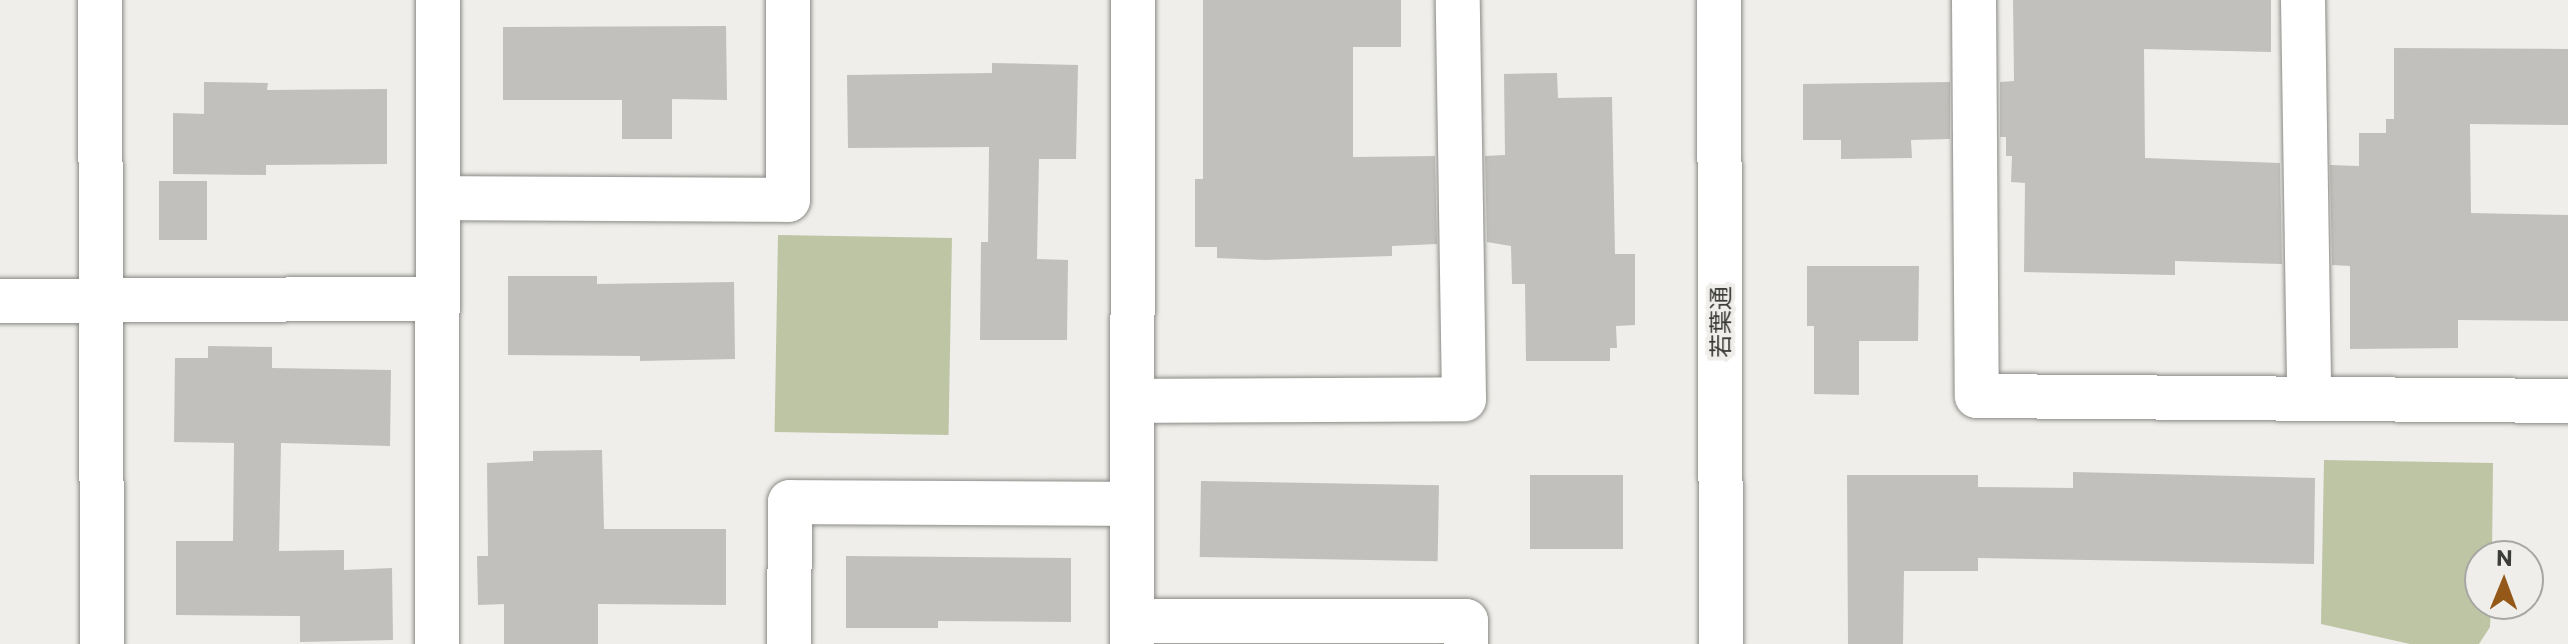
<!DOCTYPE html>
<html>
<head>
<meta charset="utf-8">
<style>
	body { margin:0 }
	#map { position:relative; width:2568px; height:644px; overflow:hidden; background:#efeeea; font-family:Commissioner,"Noto Sans JP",sans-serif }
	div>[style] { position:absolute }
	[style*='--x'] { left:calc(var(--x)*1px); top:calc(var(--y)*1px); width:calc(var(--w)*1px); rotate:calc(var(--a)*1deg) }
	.green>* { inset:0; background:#bdc5a5; transform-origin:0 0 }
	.building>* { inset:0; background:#c1c0bc; transform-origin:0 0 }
	.roads { filter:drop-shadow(0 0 2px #8b8a86) drop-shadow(0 0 2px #8b8a86) }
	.minor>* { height:44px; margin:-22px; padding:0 22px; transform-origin:22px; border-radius:22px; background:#fff }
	span { translate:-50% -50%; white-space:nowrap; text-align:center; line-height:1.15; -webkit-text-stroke:8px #efeeea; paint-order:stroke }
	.street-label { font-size:24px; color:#3c3c3a }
	.north { position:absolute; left:2464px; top:540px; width:80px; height:80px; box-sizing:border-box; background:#efeeea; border:2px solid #a7a7a4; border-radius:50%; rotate:1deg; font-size:22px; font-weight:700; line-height:32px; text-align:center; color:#3c3c3a }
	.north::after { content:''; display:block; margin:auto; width:28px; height:36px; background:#945819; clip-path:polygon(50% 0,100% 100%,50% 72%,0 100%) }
</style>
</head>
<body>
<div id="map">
	<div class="green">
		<i style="left:778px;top:235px;width:174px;height:197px;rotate:1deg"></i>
		<i style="clip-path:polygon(2324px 460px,2493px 463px,2492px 556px,2480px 556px,2480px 604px,2491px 604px,2490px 627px,2479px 644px,2410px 644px,2321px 624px)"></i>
	</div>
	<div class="building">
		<i style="clip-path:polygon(1203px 0,1401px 0,1401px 47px,1353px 47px,1353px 157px,1435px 156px,1437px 244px,1392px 246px,1392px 256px,1266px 260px,1217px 258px,1217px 247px,1195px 247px,1195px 179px,1203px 179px)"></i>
		<i style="clip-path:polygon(2013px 0,2271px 0,2271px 52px,2144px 49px,2145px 158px,2280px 163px,2282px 264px,2175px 261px,2175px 275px,2024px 272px,2025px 183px,2011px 182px,2012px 156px,2006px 156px,2006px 137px,2000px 137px,2000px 82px,2014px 81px)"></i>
		<i style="clip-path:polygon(726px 26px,727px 100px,672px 99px,672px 139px,622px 139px,622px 100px,503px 100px,503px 27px)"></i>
		<i style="clip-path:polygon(2394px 48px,2568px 49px,2568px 125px,2470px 124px,2471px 213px,2568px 215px,2568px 321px,2458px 320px,2458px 348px,2350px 349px,2350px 266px,2332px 265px,2330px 165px,2359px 166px,2359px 133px,2386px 133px,2386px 119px,2394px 119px)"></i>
		<i style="clip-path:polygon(992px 63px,1078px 65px,1076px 159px,1039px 159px,1037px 259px,1068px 260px,1067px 340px,980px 340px,981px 242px,988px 242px,989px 147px,848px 148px,847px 75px,992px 73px)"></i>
		<i style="clip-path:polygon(1557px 73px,1558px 98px,1612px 97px,1615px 254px,1635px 254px,1635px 325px,1616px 326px,1617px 348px,1610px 348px,1610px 361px,1526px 361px,1525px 284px,1512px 284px,1511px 246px,1487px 242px,1485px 156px,1505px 155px,1504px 74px)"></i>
		<i style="clip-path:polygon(204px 82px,268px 83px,267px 90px,387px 89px,387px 164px,266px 165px,266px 175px,173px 174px,173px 113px,204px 114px)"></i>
		<i style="clip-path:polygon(1950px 82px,1950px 139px,1911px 140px,1912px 158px,1841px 159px,1841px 140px,1803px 140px,1803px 84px)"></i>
		<i style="left:159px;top:181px;width:48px;height:59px"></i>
		<i style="clip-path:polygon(1807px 266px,1919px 266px,1918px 341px,1859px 341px,1859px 395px,1814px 394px,1814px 326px,1807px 326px)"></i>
		<i style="clip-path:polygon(508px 276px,597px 276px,597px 284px,734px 282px,735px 359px,640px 361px,640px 356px,508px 355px)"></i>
		<i style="clip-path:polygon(208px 346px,272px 347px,272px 368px,391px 370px,390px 446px,281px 443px,279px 551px,344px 550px,344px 570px,392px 568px,393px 640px,300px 642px,300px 616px,176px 615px,176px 541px,233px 541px,234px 443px,174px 442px,175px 358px,208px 358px)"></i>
		<i style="clip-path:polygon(602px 450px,604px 529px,726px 529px,726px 605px,598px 604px,598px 644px,504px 644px,504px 604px,478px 605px,477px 556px,488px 556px,487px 463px,533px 461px,533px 451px)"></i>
		<i style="clip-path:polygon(2073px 472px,2315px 478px,2314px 564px,1978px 558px,1978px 571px,1904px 571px,1903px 644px,1848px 644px,1847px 475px,1978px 475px,1978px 487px,2073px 488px)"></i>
		<i style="left:1530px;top:475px;width:93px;height:74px"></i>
		<i style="left:1201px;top:481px;width:238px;height:76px;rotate:1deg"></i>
		<i style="clip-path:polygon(846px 556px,1071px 558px,1071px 622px,938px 621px,938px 628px,846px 628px)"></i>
	</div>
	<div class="roads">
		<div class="minor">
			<i style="--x:100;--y:0;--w:644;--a:89.82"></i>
			<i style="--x:1719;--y:0;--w:644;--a:89.82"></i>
			<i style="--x:1974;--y:0;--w:396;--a:89.6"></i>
			<i style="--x:1977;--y:396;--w:591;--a:0.48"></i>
			<i style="--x:2303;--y:0;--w:399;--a:89.1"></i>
			<i style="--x:438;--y:198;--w:350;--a:0.3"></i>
			<i style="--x:788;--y:200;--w:200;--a:-90"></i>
			<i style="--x:0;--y:301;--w:437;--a:-0.3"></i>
			<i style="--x:1133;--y:401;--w:331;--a:-0.3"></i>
			<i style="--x:1464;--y:399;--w:399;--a:-90.9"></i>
			<i style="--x:1132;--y:621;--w:334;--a:0"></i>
			<i style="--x:1466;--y:621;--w:23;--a:90"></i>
			<i style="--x:437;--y:644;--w:644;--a:-89.91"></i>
			<i style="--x:789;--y:644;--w:142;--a:-89.6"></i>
			<i style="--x:790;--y:502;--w:342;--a:0.3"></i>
			<i style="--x:1132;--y:644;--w:644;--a:-89.91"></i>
		</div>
	</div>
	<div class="street-label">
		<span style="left:1720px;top:322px;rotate:-90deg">若葉通</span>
	</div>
	<div class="north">N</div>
</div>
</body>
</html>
